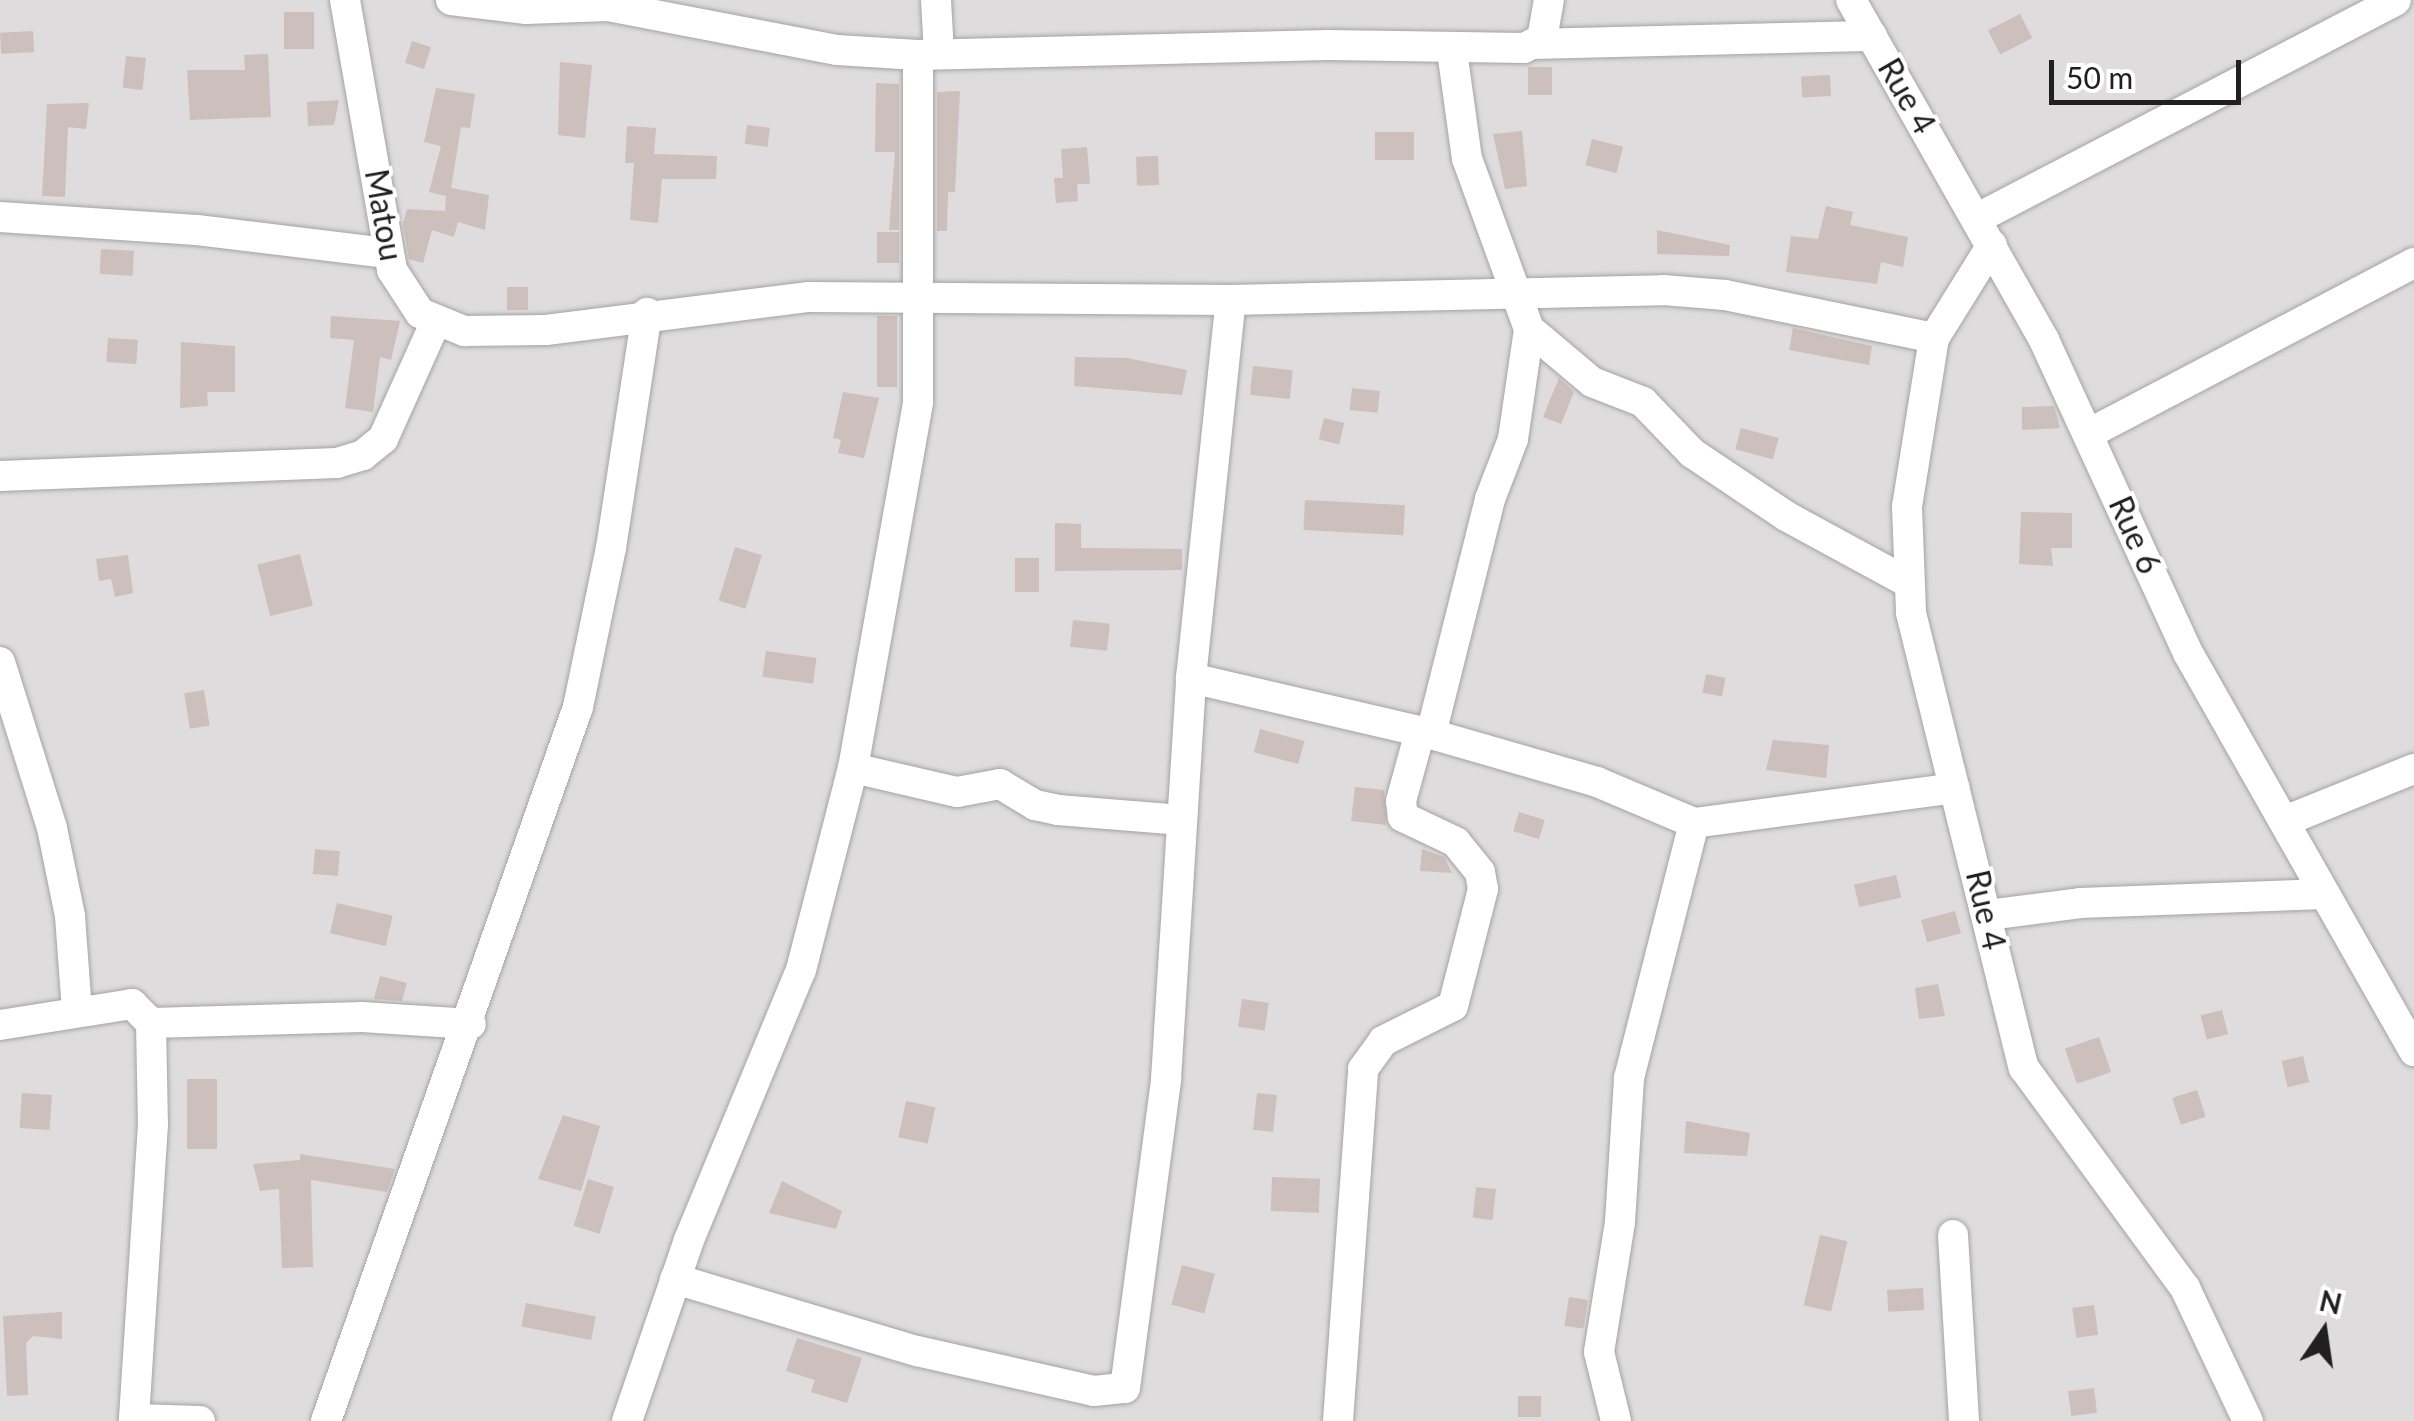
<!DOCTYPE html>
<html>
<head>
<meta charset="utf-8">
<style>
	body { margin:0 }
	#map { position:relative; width:2414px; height:1421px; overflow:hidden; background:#f1ebe5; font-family:Lato,sans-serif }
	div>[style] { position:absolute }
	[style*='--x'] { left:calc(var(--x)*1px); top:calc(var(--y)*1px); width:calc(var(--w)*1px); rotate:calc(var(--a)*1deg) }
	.residential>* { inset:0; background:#dedcdd; transform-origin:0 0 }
	.building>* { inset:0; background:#cdbfbb; transform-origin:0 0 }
	.roads { filter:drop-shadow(0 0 2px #a4a4a4) drop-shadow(0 0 2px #a4a4a4) }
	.street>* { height:30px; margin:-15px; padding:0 15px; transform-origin:15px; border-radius:15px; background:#fff }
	span { translate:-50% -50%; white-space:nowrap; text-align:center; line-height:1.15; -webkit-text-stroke:8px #fff; paint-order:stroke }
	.street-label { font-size:32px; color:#202020 }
	.north { position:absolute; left:2274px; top:1281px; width:100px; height:100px; -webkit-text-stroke:8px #fff; paint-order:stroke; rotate:13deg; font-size:28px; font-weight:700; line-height:40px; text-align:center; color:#202020 }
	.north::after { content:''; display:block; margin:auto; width:35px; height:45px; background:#202020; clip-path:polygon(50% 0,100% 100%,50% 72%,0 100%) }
	.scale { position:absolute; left:2049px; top:60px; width:192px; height:45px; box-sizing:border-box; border:5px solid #202020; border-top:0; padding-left:12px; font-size:30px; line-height:35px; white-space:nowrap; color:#202020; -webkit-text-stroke:8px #fff; paint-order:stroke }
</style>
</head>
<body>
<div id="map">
	<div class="residential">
		<i style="left:0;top:0;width:2414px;height:1421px"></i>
	</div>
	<div class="building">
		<i style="left:284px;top:12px;width:30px;height:37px"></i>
		<i style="left:2020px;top:14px;width:27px;height:36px;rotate:63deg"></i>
		<i style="left:33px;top:31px;width:21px;height:33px;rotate:87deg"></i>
		<i style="left:412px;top:41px;width:20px;height:23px;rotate:18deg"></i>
		<i style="clip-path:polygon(268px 54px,271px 117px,190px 120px,187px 70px,245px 70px,244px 55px)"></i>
		<i style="left:126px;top:56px;width:20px;height:32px;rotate:6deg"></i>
		<i style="clip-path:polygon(560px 62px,592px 65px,585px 138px,558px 135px)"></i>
		<i style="left:1528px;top:67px;width:24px;height:28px"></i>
		<i style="left:1830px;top:75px;width:21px;height:29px;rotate:87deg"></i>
		<i style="clip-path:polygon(876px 83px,899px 84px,899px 230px,889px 230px,895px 152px,875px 152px)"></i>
		<i style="clip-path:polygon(436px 88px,475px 94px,470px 128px,461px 127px,451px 188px,489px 195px,485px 230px,458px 222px,454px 237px,432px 230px,423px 263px,409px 259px,403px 224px,407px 209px,445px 211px,446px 196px,429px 192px,441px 146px,424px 142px)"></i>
		<i style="clip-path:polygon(960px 91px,955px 192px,948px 192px,947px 231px,937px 231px,937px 92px)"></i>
		<i style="clip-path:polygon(339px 100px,334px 125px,308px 126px,307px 102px)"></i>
		<i style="clip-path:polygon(89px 103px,86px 129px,68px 127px,65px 197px,42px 196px,47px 104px)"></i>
		<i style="left:747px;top:125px;width:23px;height:19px;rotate:7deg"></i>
		<i style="clip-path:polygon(627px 126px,656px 128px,654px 154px,717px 156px,716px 179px,662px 179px,658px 223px,630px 220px,634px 163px,625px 163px)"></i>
		<i style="clip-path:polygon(1522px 131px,1527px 186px,1505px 189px,1493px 134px)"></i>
		<i style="left:1375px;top:132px;width:39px;height:28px"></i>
		<i style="left:1592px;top:139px;width:32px;height:27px;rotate:14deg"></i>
		<i style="clip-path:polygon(1087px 147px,1090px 184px,1077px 184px,1078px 201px,1056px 203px,1054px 178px,1063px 178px,1061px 149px)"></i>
		<i style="left:1158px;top:156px;width:29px;height:22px;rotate:88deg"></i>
		<i style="clip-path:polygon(1826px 206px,1853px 212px,1850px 225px,1908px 237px,1903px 267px,1881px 262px,1877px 284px,1786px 272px,1791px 236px,1818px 239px)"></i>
		<i style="clip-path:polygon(1657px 230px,1730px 245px,1729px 256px,1657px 254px)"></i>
		<i style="left:877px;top:232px;width:22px;height:31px"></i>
		<i style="left:101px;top:249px;width:33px;height:25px;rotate:3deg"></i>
		<i style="left:507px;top:287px;width:21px;height:23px"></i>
		<i style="clip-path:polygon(331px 316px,400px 321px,391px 360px,380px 357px,373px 412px,345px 408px,354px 340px,330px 338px)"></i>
		<i style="left:877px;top:316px;width:20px;height:71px"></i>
		<i style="clip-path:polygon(1793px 328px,1872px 346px,1869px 365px,1789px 350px)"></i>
		<i style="left:108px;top:338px;width:30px;height:24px;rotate:4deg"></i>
		<i style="clip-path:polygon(181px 342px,235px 346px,235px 392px,207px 392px,208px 406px,180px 408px)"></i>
		<i style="clip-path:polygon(1075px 357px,1127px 358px,1187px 370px,1182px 395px,1074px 386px)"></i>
		<i style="left:1253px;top:366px;width:40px;height:29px;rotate:6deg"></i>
		<i style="clip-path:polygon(1559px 378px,1574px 392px,1561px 424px,1543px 417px)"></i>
		<i style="left:1352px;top:388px;width:28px;height:22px;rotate:6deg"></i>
		<i style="clip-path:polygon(843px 392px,879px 398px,864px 458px,838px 453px,841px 440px,833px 438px)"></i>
		<i style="clip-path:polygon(2054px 406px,2060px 428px,2022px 430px,2022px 407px)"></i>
		<i style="left:1324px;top:418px;width:21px;height:22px;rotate:14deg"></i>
		<i style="left:1741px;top:428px;width:39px;height:22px;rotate:15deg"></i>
		<i style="left:1305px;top:500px;width:100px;height:30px;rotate:3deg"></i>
		<i style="clip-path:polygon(2021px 512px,2072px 513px,2072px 548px,2051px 548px,2053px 566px,2019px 564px)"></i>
		<i style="clip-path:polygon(1055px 523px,1081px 524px,1081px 548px,1182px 549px,1182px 570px,1055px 571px)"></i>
		<i style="left:735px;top:547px;width:28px;height:56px;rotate:17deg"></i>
		<i style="left:300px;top:554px;width:53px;height:44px;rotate:76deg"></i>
		<i style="clip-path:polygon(128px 555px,133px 593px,115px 597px,111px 579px,99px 581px,96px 559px)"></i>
		<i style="left:1015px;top:558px;width:24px;height:34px"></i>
		<i style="left:1073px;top:620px;width:37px;height:27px;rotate:6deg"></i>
		<i style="left:766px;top:651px;width:51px;height:26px;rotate:8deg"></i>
		<i style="left:1706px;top:674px;width:20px;height:19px;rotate:11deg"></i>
		<i style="left:204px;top:690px;width:36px;height:20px;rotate:81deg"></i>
		<i style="left:1260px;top:729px;width:46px;height:24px;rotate:15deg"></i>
		<i style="clip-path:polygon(1773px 740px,1829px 745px,1826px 778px,1766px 770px)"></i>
		<i style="clip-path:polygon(1355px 787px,1384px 790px,1386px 825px,1351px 821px)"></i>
		<i style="left:1519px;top:812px;width:27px;height:20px;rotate:17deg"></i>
		<i style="left:315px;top:849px;width:25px;height:25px;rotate:5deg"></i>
		<i style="clip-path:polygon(1422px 849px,1444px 857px,1452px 873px,1420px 871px)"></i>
		<i style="left:1896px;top:875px;width:23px;height:43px;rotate:77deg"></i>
		<i style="left:337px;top:903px;width:57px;height:31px;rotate:13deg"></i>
		<i style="left:1955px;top:911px;width:23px;height:35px;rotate:75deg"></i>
		<i style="clip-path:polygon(380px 976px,407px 983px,402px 1001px,374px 999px)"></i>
		<i style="clip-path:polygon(1938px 984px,1945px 1016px,1919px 1019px,1915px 988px)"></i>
		<i style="left:1242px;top:999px;width:27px;height:28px;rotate:8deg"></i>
		<i style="left:2222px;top:1010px;width:25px;height:22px;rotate:76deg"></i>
		<i style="left:2099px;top:1037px;width:37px;height:36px;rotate:71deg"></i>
		<i style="left:2303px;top:1056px;width:27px;height:22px;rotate:77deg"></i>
		<i style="left:187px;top:1079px;width:30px;height:70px"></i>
		<i style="left:2197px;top:1090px;width:28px;height:26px;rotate:72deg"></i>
		<i style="left:22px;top:1093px;width:30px;height:35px;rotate:4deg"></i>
		<i style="left:1257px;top:1093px;width:20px;height:37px;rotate:6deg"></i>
		<i style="left:906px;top:1101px;width:30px;height:37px;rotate:12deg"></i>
		<i style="clip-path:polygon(563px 1115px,600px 1126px,581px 1191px,538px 1179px)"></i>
		<i style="clip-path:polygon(1686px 1121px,1750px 1133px,1747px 1156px,1684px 1153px)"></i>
		<i style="clip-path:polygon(300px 1154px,395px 1169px,387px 1192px,311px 1180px,313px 1267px,282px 1268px,279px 1189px,260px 1191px,253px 1164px,300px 1160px)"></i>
		<i style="left:1272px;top:1177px;width:48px;height:34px;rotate:2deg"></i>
		<i style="left:588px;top:1179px;width:27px;height:49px;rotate:17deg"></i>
		<i style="clip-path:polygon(782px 1181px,842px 1211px,836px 1229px,769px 1213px)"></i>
		<i style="left:1476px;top:1187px;width:20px;height:31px;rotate:6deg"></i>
		<i style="left:1820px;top:1235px;width:28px;height:72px;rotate:13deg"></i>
		<i style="left:1182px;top:1265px;width:34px;height:41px;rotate:15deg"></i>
		<i style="left:1923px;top:1288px;width:22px;height:36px;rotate:87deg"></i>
		<i style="left:1569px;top:1297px;width:19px;height:29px;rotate:9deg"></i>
		<i style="left:526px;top:1303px;width:71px;height:24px;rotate:11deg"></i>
		<i style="left:2094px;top:1305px;width:30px;height:22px;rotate:82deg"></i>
		<i style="clip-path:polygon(62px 1312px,62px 1339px,33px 1336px,26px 1343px,28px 1395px,7px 1396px,3px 1316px)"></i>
		<i style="clip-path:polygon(797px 1338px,862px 1358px,847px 1403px,811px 1392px,815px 1380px,786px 1371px)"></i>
		<i style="left:2094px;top:1388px;width:25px;height:26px;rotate:83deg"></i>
		<i style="left:1518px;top:1396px;width:23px;height:21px"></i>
	</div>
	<div class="roads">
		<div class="street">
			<i style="--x:345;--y:0;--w:274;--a:80.1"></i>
			<i style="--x:392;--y:270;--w:51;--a:56.9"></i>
			<i style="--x:420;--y:313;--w:48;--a:22.2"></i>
			<i style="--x:464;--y:331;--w:82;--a:-0.7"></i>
			<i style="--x:546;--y:330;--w:265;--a:-7.2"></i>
			<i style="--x:809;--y:297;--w:422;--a:0.4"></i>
			<i style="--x:1231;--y:300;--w:432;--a:-1.3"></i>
			<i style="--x:1663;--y:290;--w:62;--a:4.6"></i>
			<i style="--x:1725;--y:295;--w:213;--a:11.6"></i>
			<i style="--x:451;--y:0;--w:76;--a:6.8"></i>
			<i style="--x:526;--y:9;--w:82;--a:-2.1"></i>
			<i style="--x:608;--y:6;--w:233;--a:10.9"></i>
			<i style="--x:837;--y:50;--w:81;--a:3.5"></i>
			<i style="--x:918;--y:55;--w:410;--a:-1.4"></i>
			<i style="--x:1328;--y:45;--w:196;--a:0.9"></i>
			<i style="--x:1524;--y:48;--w:20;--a:-27"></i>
			<i style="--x:1542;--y:39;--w:40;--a:-80"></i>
			<i style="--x:936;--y:0;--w:53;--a:86.8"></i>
			<i style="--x:1851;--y:0;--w:391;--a:60.4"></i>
			<i style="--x:2044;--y:340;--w:345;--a:65.3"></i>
			<i style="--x:2188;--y:653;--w:458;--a:60.4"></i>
			<i style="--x:1537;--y:44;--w:335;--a:-1.4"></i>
			<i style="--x:0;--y:217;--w:197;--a:3.8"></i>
			<i style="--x:197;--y:230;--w:192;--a:6.9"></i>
			<i style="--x:1978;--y:218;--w:471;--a:-27.5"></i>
			<i style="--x:1992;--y:245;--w:110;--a:121.9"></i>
			<i style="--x:1934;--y:338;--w:171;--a:99.1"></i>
			<i style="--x:1907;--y:507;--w:106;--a:87.8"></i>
			<i style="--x:1911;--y:613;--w:469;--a:76.1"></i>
			<i style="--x:2024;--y:1068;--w:273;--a:53.8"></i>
			<i style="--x:2185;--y:1288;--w:147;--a:64.7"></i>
			<i style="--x:1529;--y:329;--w:82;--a:40.1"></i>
			<i style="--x:1592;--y:382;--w:55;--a:21.4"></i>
			<i style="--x:1643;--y:402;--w:71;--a:46.1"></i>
			<i style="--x:1692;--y:453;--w:113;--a:33.8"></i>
			<i style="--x:1786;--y:516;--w:140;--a:28.6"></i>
			<i style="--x:2088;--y:434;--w:368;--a:-27.7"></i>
			<i style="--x:0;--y:476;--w:337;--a:-2.2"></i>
			<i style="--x:337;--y:463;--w:27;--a:-17"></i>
			<i style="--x:363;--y:455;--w:26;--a:-39"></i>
			<i style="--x:383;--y:439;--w:129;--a:-65.8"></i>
			<i style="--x:0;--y:662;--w:174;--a:72.6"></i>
			<i style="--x:52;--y:828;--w:90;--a:78.4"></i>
			<i style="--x:70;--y:916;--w:95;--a:85.8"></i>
			<i style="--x:1191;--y:678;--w:246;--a:13.1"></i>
			<i style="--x:1431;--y:734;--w:173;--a:16.1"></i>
			<i style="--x:1597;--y:782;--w:105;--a:22.9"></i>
			<i style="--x:1694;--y:823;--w:263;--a:-7.6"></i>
			<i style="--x:1431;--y:734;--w:242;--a:-75.9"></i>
			<i style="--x:1490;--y:499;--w:64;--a:-69"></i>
			<i style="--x:1513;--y:439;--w:111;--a:-81.7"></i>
			<i style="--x:1529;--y:329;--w:181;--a:-110"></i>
			<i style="--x:1467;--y:159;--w:109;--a:-97.9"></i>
			<i style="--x:853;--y:768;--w:107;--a:13"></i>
			<i style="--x:957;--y:792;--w:44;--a:-10.5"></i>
			<i style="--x:1000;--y:784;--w:41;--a:31"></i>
			<i style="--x:1035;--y:805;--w:24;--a:12"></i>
			<i style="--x:1058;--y:810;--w:124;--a:4.6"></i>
			<i style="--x:2285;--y:821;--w:139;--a:-22"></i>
			<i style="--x:1988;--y:915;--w:93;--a:-7.4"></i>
			<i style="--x:2080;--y:903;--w:245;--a:-2.1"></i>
			<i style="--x:151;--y:1023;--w:211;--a:-1.6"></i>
			<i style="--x:362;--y:1017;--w:109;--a:3.7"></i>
			<i style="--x:0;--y:1025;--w:134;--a:-9"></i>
			<i style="--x:132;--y:1004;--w:27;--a:45"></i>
			<i style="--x:151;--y:1023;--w:101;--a:88.9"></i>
			<i style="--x:153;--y:1124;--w:298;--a:93.7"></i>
			<i style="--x:1953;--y:1235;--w:186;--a:86.6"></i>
			<i style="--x:675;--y:1279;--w:252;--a:16.6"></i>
			<i style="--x:917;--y:1351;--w:181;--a:12.7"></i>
			<i style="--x:1094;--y:1391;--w:31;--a:-6"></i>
			<i style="--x:1125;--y:1388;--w:312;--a:-82.4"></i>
			<i style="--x:1166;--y:1079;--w:402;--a:-86.4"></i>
			<i style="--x:1191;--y:678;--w:380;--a:-84"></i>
			<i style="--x:134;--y:1419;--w:66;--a:1.7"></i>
			<i style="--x:326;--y:1421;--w:757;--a:-70.56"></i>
			<i style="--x:578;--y:707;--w:162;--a:-78.3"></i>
			<i style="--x:611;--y:548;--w:238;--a:-81.3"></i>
			<i style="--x:627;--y:1421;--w:191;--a:-71.1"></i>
			<i style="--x:689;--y:1240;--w:292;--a:-67.5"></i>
			<i style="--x:801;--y:970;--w:209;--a:-75.6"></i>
			<i style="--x:853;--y:768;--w:371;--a:-79.9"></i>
			<i style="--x:918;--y:403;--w:348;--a:-90"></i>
			<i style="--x:1338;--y:1421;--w:353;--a:-85.9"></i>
			<i style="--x:1363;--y:1069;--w:34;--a:-54"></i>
			<i style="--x:1383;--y:1041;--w:78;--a:-26.6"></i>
			<i style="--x:1453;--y:1006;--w:121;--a:-75.6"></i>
			<i style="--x:1483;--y:889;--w:17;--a:-100"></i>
			<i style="--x:1480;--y:872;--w:38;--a:-129"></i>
			<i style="--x:1456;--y:842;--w:59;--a:-154.7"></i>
			<i style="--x:1403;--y:817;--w:16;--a:-97"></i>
			<i style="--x:1401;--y:801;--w:72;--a:-74.6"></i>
			<i style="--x:1616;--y:1421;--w:71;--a:-103.8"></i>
			<i style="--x:1599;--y:1352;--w:132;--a:-80.8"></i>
			<i style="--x:1620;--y:1222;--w:144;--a:-86.4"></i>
			<i style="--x:1629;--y:1078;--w:263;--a:-75.7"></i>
		</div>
	</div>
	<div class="street-label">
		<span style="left:1907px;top:96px;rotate:60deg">Rue 4</span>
		<span style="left:384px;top:215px;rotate:80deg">Matou</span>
		<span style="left:2135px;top:535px;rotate:66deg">Rue 6</span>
		<span style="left:1986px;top:910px;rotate:77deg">Rue 4</span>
	</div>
	<div class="north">N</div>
	<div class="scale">50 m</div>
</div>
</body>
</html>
